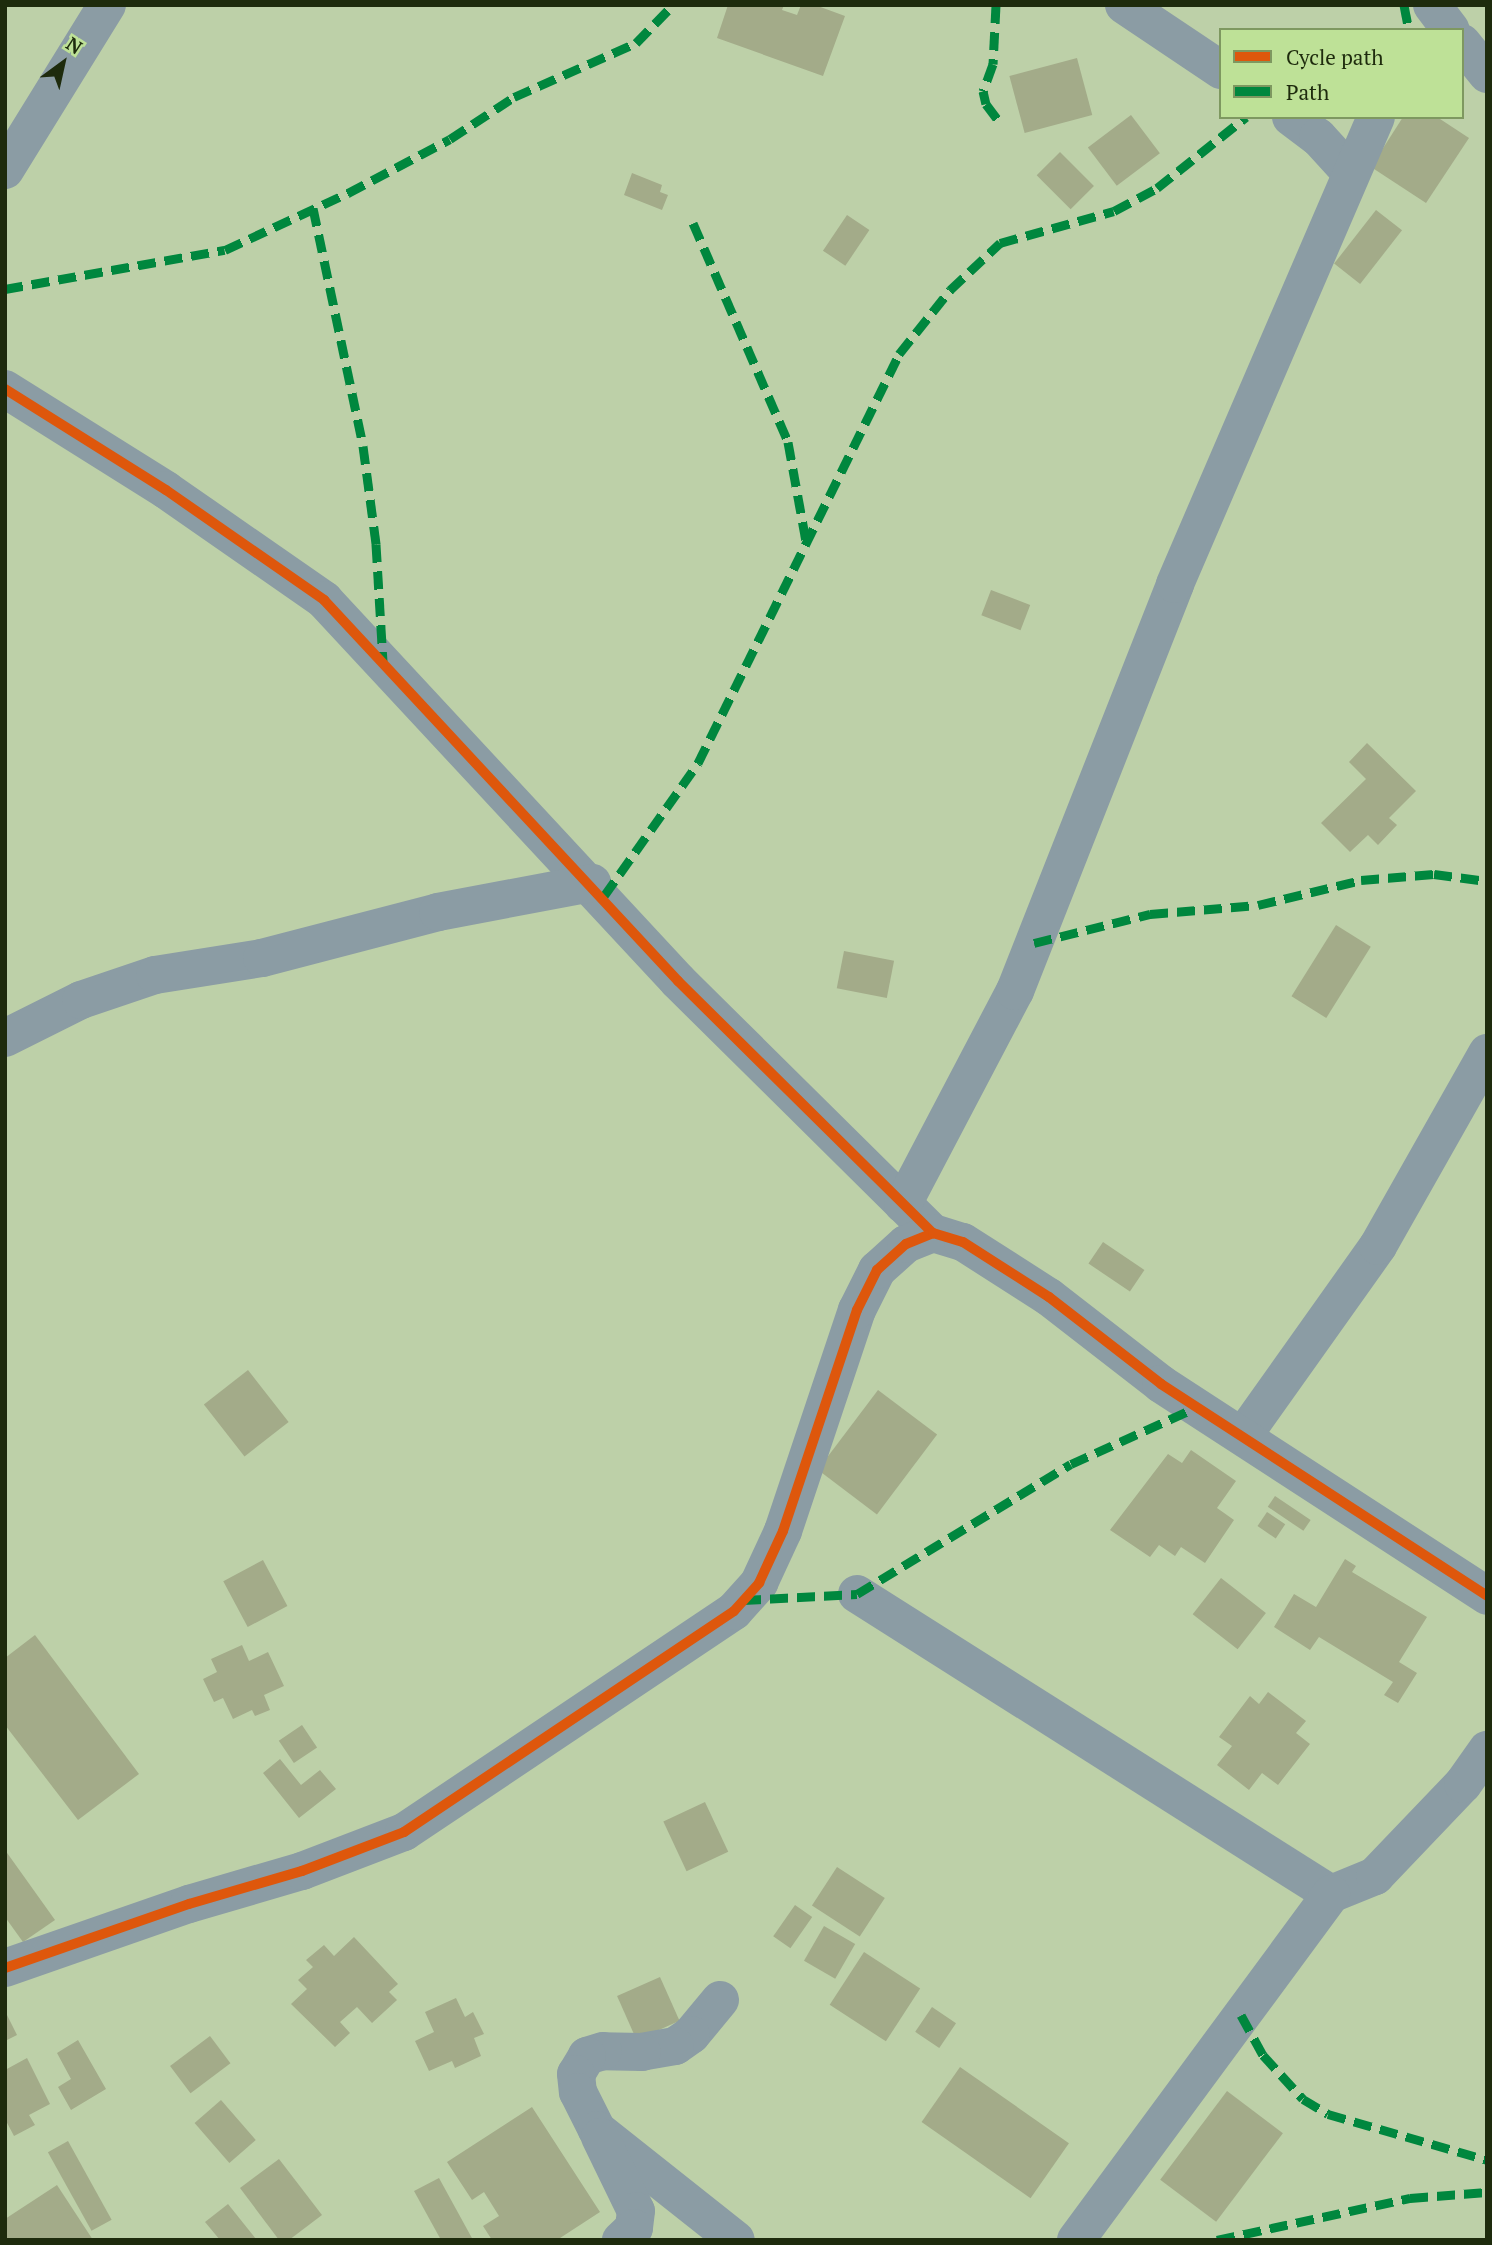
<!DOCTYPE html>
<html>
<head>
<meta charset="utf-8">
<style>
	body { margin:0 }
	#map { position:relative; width:1492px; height:2245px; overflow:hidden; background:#bdd0a8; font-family:"PT Serif",serif }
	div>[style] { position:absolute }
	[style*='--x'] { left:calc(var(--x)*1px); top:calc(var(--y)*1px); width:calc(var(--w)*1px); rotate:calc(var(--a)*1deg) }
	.building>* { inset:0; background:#a3ab89; transform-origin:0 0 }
	.street>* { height:38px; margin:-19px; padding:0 19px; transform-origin:19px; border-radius:19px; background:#8b9ca4 }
	.quiet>* { height:9px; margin-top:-4.5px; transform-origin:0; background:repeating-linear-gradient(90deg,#00873e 0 18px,transparent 0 27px) }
	.cycleway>* { height:10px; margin:-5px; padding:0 5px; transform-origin:5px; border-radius:5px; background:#de570c }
	span { translate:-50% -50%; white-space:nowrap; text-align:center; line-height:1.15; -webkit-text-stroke:5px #bee197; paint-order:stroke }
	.frame { position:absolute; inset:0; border:7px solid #1e2b0d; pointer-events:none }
	.legend { position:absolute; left:1219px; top:28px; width:245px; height:91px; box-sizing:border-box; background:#bee197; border:2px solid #7e9860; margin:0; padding:9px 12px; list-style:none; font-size:21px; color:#1e2b0d }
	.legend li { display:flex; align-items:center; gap:14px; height:35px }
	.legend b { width:35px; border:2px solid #7e9860 }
	.north { position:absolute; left:28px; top:28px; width:70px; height:70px; -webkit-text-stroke:5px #bee197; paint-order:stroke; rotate:33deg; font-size:19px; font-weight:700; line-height:28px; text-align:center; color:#1e2b0d }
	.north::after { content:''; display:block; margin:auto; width:24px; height:32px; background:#1e2b0d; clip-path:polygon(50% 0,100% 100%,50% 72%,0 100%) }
</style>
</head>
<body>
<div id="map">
	<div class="building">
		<i style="clip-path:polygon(728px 5px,784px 5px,782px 10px,797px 15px,801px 5px,815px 5px,845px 16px,823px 76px,717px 38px)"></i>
		<i style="left:1077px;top:58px;width:59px;height:70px;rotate:75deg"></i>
		<i style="left:1131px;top:115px;width:48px;height:54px;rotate:53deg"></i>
		<i style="clip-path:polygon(1403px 117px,1437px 117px,1469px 138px,1426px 203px,1371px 167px)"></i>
		<i style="left:1060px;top:152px;width:48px;height:33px;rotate:45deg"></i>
		<i style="clip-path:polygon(632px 173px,662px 185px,660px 192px,668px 195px,662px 210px,624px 195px)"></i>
		<i style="left:1376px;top:210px;width:33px;height:68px;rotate:38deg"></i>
		<i style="left:847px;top:215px;width:27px;height:43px;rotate:34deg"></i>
		<i style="left:991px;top:590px;width:42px;height:27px;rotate:21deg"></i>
		<i style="clip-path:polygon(1367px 743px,1416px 791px,1389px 818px,1397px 825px,1378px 845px,1368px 835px,1350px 852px,1321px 823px,1366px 779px,1349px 762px)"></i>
		<i style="left:1336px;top:925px;width:41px;height:84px;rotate:32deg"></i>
		<i style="left:844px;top:951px;width:51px;height:38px;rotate:11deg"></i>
		<i style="left:1103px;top:1242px;width:50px;height:26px;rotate:34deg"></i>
		<i style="left:248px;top:1370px;width:66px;height:56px;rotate:52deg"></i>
		<i style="left:878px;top:1390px;width:74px;height:100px;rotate:37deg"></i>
		<i style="clip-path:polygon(1191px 1450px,1236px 1481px,1217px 1508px,1234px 1520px,1205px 1563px,1181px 1547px,1175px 1556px,1159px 1545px,1150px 1557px,1110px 1530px,1168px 1454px,1182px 1463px)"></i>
		<i style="left:1275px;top:1496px;width:43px;height:13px;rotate:34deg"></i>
		<i style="left:1267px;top:1512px;width:22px;height:17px;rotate:34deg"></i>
		<i style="clip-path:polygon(1345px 1559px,1356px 1566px,1352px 1572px,1427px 1617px,1399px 1662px,1417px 1673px,1398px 1703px,1384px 1695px,1393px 1682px,1319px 1637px,1310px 1650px,1274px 1627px,1294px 1594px,1316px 1607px)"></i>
		<i style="left:263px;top:1560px;width:52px;height:45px;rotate:62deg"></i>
		<i style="left:1221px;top:1578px;width:57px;height:46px;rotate:38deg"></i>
		<i style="clip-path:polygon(35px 1635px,139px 1774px,78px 1820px,5px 1725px,5px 1658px)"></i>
		<i style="clip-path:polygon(242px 1645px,249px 1661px,268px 1652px,284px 1686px,264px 1695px,270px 1710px,255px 1716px,252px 1710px,233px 1719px,223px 1698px,214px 1702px,203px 1679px,217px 1672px,211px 1659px)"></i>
		<i style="clip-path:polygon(1268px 1692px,1306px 1721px,1296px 1733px,1310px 1744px,1278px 1785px,1262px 1773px,1249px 1790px,1217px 1765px,1232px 1746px,1219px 1737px,1250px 1696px,1259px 1704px)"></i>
		<i style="left:302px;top:1725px;width:27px;height:28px;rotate:56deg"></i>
		<i style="clip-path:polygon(280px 1759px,301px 1785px,320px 1770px,336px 1789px,299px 1818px,263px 1773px)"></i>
		<i style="left:705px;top:1802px;width:55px;height:46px;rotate:65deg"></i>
		<i style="clip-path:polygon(5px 1850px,55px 1920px,23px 1942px,5px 1917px)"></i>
		<i style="left:837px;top:1867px;width:57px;height:46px;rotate:33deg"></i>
		<i style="left:795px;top:1905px;width:21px;height:38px;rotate:35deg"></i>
		<i style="left:824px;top:1926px;width:36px;height:40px;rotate:30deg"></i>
		<i style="clip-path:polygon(354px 1937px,398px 1984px,389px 1992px,397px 2000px,372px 2023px,357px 2007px,340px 2022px,350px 2033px,335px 2047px,291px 2004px,307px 1989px,298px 1980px,313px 1967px,306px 1960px,324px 1945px,334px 1956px)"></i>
		<i style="left:864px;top:1952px;width:67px;height:63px;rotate:33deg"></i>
		<i style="left:660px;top:1977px;width:48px;height:47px;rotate:66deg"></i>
		<i style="clip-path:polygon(456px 1998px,465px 2017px,473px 2012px,484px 2034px,474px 2038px,481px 2056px,455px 2068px,452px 2061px,429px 2071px,415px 2041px,434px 2032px,425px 2012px)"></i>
		<i style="left:932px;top:2007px;width:29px;height:30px;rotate:34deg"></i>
		<i style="clip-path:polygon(5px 2011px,17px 2035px,5px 2041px)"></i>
		<i style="left:210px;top:2036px;width:34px;height:50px;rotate:53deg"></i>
		<i style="clip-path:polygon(78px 2040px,106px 2089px,71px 2110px,58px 2087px,71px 2079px,57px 2053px)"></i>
		<i style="clip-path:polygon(27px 2058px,50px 2104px,29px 2115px,35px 2125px,14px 2136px,5px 2119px,5px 2070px)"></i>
		<i style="left:960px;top:2067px;width:133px;height:67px;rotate:35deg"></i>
		<i style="left:1227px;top:2091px;width:70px;height:111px;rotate:37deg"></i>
		<i style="left:221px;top:2100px;width:53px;height:35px;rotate:49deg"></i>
		<i style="clip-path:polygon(532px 2107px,600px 2212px,557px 2240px,492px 2240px,483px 2226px,499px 2216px,484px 2192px,472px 2200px,447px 2162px)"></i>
		<i style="left:68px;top:2141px;width:90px;height:23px;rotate:61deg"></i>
		<i style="clip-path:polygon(279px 2159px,322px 2215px,289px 2240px,279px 2240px,240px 2188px)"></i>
		<i style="clip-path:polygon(439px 2178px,473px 2240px,441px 2240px,414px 2191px)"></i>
		<i style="clip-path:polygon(57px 2185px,93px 2240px,5px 2240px,5px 2219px)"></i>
		<i style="clip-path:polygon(228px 2204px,256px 2239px,220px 2240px,205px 2222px)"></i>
	</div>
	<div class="street">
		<i style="--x:1124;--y:5;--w:117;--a:33.8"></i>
		<i style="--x:1432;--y:5;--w:31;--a:53"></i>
		<i style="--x:1462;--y:43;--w:40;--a:51"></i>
		<i style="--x:1291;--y:117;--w:34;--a:37"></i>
		<i style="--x:1318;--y:137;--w:47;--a:47.6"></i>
		<i style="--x:5;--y:170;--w:194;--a:-58.3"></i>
		<i style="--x:5;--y:389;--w:190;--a:32.1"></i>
		<i style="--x:166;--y:490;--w:193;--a:34.8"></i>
		<i style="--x:324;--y:600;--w:520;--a:47.1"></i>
		<i style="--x:678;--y:981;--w:359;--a:44.7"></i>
		<i style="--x:5;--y:1038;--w:85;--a:-26.6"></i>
		<i style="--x:81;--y:1000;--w:78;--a:-18.7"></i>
		<i style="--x:155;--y:975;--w:108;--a:-9"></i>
		<i style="--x:262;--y:958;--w:182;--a:-14.6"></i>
		<i style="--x:438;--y:912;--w:157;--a:-10.7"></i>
		<i style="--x:903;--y:1204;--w:241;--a:-62.3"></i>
		<i style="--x:1015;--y:991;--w:437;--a:-68.5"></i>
		<i style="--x:1175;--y:584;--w:508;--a:-66.71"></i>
		<i style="--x:1243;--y:1436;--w:233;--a:-54.6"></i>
		<i style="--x:1378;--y:1246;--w:222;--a:-60.5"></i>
		<i style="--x:857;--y:1594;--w:561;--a:32.33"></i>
		<i style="--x:1331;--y:1894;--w:48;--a:-22.2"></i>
		<i style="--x:1375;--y:1876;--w:127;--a:-46.3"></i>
		<i style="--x:1463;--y:1784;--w:42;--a:-54.8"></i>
		<i style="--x:5;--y:1968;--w:195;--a:-19.2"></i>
		<i style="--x:189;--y:1904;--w:118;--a:-16.3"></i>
		<i style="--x:302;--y:1871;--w:109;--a:-20.9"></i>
		<i style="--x:404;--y:1832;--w:397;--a:-33.8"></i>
		<i style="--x:734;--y:1611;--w:38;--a:-48"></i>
		<i style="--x:759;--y:1583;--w:57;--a:-65.2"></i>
		<i style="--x:783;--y:1531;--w:233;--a:-71.5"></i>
		<i style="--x:857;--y:1310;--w:45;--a:-63.4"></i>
		<i style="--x:877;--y:1270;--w:39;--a:-42"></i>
		<i style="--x:906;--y:1244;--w:29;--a:-22"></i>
		<i style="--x:933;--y:1233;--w:31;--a:17"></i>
		<i style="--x:963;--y:1242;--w:102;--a:32.6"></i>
		<i style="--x:1049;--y:1297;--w:142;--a:37.8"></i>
		<i style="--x:1161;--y:1384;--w:389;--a:33"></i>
		<i style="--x:720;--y:2000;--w:45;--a:129.6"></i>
		<i style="--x:691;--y:2035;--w:19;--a:145"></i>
		<i style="--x:675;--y:2046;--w:34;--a:170"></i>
		<i style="--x:642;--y:2052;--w:39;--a:-179"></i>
		<i style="--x:603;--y:2051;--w:17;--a:163"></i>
		<i style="--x:587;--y:2056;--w:21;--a:121"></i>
		<i style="--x:576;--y:2074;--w:18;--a:84"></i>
		<i style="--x:578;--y:2092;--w:42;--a:63.4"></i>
		<i style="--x:597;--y:2130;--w:177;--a:38.4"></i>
		<i style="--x:600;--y:2137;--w:82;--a:64.1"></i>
		<i style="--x:636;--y:2211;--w:17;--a:97"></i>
		<i style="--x:634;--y:2228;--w:18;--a:137"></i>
		<i style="--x:1076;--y:2240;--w:430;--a:-53.6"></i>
	</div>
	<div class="quiet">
		<i style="--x:996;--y:5;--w:59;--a:92.9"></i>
		<i style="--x:993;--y:64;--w:29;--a:110"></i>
		<i style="--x:983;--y:91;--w:13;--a:77"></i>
		<i style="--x:986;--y:104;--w:20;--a:53"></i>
		<i style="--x:1404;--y:5;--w:25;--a:79"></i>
		<i style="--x:313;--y:208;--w:243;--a:78.1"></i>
		<i style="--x:363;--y:446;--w:99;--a:82.4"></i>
		<i style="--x:376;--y:544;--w:118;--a:86.6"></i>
		<i style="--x:693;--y:223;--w:239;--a:66.5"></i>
		<i style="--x:788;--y:442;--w:101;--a:79.7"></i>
		<i style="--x:5;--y:289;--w:223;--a:-10.1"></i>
		<i style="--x:225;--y:250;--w:136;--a:-24.9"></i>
		<i style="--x:348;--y:193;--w:115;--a:-27.9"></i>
		<i style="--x:450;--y:139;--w:77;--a:-33.3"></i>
		<i style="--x:514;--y:97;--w:133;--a:-23.9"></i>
		<i style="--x:636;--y:43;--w:53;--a:-45.8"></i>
		<i style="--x:604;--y:896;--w:163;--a:-54.7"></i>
		<i style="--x:698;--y:763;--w:456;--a:-63.8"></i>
		<i style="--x:899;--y:354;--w:82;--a:-51.4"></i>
		<i style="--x:950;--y:290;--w:69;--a:-43.2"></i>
		<i style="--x:1000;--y:243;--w:118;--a:-15.7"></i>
		<i style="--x:1114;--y:211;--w:49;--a:-28.1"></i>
		<i style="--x:1157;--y:188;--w:114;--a:-38.6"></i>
		<i style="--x:1034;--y:943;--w:120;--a:-14"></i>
		<i style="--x:1150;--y:914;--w:108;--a:-4.8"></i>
		<i style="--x:1258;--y:905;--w:106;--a:-13.6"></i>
		<i style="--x:1361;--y:880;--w:73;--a:-4.7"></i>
		<i style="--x:1434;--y:874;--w:53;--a:7.5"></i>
		<i style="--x:743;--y:1600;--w:114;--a:-3"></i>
		<i style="--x:857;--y:1594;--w:250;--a:-31.3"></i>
		<i style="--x:1071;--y:1464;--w:138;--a:-24.3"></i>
		<i style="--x:1241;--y:2015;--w:46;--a:61.2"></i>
		<i style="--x:1263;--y:2055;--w:59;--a:47.7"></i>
		<i style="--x:1303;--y:2099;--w:29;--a:31"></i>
		<i style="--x:1328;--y:2114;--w:166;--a:16.1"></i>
		<i style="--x:1217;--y:2240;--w:198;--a:-12.3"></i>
		<i style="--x:1410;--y:2198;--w:77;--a:-4.5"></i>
	</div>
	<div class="cycleway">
		<i style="--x:5;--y:389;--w:190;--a:32.1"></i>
		<i style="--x:166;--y:490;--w:193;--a:34.8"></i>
		<i style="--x:324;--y:600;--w:520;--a:47.1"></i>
		<i style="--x:678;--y:981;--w:359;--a:44.7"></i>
		<i style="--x:5;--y:1968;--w:195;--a:-19.2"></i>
		<i style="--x:189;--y:1904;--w:118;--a:-16.3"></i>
		<i style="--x:302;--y:1871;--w:109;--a:-20.9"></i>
		<i style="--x:404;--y:1832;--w:397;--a:-33.8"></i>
		<i style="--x:734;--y:1611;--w:38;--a:-48"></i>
		<i style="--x:759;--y:1583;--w:57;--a:-65.2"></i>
		<i style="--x:783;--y:1531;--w:233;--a:-71.5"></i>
		<i style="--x:857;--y:1310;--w:45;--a:-63.4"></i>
		<i style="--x:877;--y:1270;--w:39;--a:-42"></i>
		<i style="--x:906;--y:1244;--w:29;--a:-22"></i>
		<i style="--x:933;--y:1233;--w:31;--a:17"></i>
		<i style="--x:963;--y:1242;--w:102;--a:32.6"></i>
		<i style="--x:1049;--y:1297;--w:142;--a:37.8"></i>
		<i style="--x:1161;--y:1384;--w:389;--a:33"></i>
	</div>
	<div class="frame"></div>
	<ul class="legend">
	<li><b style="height:9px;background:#de570c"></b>Cycle path</li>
	<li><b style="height:9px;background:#00873e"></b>Path</li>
	</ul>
	<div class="north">N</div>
</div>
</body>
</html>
